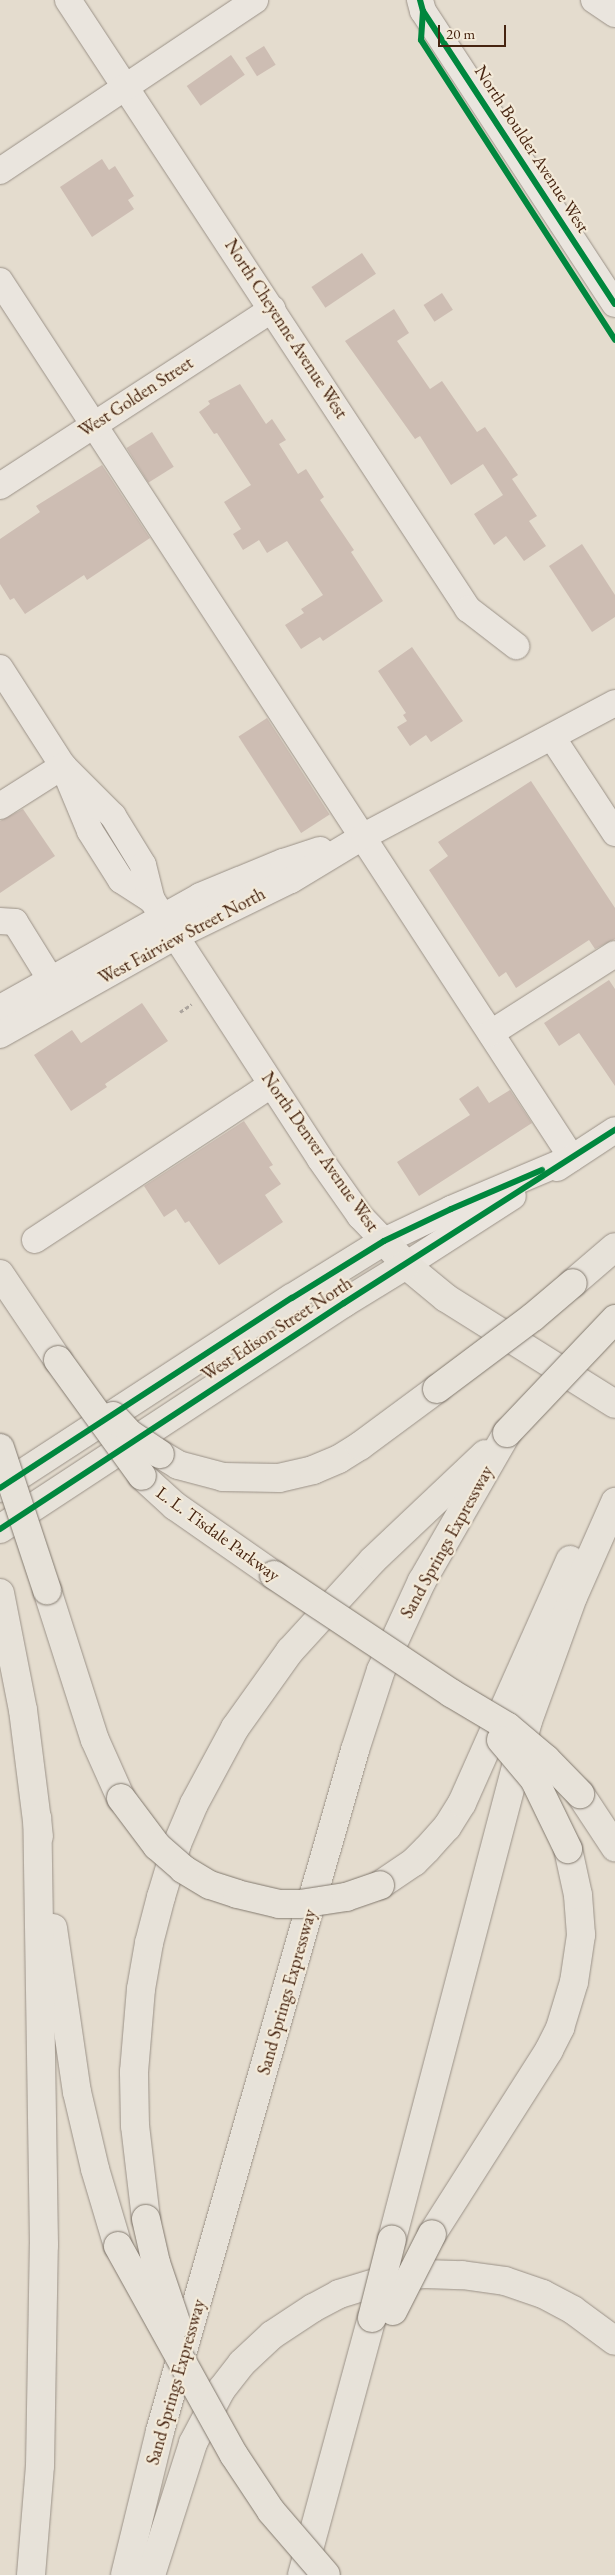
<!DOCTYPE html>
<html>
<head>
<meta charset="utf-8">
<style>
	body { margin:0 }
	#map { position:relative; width:615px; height:2575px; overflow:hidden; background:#e4dcce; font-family:"EB Garamond",serif }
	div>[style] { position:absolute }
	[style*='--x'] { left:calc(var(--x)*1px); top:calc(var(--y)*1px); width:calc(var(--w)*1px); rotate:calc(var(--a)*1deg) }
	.building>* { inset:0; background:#cdbdb3; transform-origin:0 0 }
	.path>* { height:3px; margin-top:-1.5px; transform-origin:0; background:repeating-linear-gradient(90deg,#aca59e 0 4px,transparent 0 6.5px) }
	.roads { filter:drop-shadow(0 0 1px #9b9288) drop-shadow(0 0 1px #9b9288) }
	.minor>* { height:26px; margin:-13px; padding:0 13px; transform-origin:13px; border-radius:13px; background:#eae5de }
	.major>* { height:28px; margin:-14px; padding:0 14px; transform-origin:14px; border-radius:14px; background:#e7e2d9 }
	.highway>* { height:28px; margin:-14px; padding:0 14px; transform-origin:14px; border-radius:14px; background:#e7e2d9 }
	.bridges { filter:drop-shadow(0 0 1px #837a6f) drop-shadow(0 0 1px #837a6f) }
	.highway-bridge>* { height:28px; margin:-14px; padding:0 14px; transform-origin:14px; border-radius:14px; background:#e7e2d9 }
	.cycleway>* { height:6px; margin:-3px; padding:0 3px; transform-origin:3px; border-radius:3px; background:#00873e }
	span { translate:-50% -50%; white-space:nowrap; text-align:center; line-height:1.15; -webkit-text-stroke:4.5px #f3ead9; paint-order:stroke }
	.street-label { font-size:18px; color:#462410 }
	.scale { position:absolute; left:438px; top:25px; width:68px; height:22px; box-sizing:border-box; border:2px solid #462410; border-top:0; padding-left:6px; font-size:15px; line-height:18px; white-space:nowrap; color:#462410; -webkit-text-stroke:4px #f3ead9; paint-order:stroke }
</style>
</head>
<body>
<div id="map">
	<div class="building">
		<i style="left:264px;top:46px;width:22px;height:22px;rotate:58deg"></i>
		<i style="left:231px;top:55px;width:24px;height:54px;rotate:55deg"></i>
		<i style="clip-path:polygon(102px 159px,109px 170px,115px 166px,134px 196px,128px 200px,134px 209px,92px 237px,60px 187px)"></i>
		<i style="left:362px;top:253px;width:25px;height:61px;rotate:56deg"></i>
		<i style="left:442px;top:293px;width:20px;height:22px;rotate:57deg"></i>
		<i style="clip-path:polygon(394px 309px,409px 333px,397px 341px,430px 389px,442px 381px,477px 432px,485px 427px,518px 475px,512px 479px,537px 516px,529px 521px,546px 546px,524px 561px,506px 536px,494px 545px,474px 514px,503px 495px,483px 464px,451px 485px,420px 436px,415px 439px,345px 341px)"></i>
		<i style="clip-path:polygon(240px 384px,266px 424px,272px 419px,286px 440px,279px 444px,298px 474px,306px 469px,324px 497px,320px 500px,354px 550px,351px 552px,383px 601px,323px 641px,320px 637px,301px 649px,285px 625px,304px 613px,301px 609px,323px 595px,287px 541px,267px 553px,259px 540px,243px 550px,233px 534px,241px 529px,224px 502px,251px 485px,217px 433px,214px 434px,199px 412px,210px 404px,208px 401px)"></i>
		<i style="left:152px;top:432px;width:41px;height:30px;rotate:58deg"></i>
		<i style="clip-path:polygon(102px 465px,150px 538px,87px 580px,84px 575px,25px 614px,14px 598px,10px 600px,0 584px,0 539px,40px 512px,36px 506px)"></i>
		<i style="clip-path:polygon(582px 544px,615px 595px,615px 617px,592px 632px,549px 566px)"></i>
		<i style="clip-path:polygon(412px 647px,463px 721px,431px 742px,426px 735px,410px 746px,397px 727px,407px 721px,403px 715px,406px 713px,378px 671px)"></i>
		<i style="left:267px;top:718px;width:115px;height:34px;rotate:57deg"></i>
		<i style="clip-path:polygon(531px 781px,615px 908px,615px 939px,595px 949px,589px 940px,516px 988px,506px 972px,499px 977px,429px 870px,448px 856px,438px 842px)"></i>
		<i style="clip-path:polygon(23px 809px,55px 856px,0 893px,0 821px)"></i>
		<i style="clip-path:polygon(609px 980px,615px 989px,615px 1086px,579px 1033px,559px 1046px,544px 1023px)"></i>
		<i style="clip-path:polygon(142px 1003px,168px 1041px,105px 1084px,107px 1087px,71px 1111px,34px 1055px,72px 1030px,81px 1043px)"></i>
		<i style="clip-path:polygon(478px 1086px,489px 1103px,510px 1090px,532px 1123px,419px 1196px,397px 1162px,470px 1115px,459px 1099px)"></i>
		<i style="clip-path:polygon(244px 1121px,273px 1165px,269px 1167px,281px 1184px,265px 1195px,283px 1222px,219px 1265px,189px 1221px,185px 1223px,176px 1209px,164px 1217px,144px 1186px)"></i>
	</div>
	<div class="path">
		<i style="--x:180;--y:1012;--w:14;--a:-34"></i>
	</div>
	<div class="roads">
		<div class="minor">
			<i style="--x:68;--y:0;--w:729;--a:56.7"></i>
			<i style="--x:468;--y:609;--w:61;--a:37.6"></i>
			<i style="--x:420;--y:0;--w:11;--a:75"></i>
			<i style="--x:423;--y:11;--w:350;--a:56.8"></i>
			<i style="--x:594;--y:0;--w:25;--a:34"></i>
			<i style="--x:0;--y:171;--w:307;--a:-33.8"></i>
			<i style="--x:0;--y:281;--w:1047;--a:56.89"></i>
			<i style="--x:0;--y:486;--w:325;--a:-33"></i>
			<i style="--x:0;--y:668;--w:117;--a:57.3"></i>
			<i style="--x:63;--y:766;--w:70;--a:67.4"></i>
			<i style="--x:90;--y:831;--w:58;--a:57.7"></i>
			<i style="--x:121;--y:880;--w:37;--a:33"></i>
			<i style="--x:552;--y:737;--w:115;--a:56.7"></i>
			<i style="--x:63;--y:766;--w:71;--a:45"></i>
			<i style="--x:113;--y:816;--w:57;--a:58.5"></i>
			<i style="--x:143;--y:865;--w:36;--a:76"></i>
			<i style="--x:152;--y:900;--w:309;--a:57"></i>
			<i style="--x:320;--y:1159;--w:70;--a:54.9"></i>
			<i style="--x:360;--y:1216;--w:35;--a:46"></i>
			<i style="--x:384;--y:1241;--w:74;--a:-25.5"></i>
			<i style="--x:451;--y:1209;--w:131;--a:-22.9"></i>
			<i style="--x:0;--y:806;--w:75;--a:-32.4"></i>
			<i style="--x:0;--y:921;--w:15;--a:4"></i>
			<i style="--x:15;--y:922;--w:68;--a:58.2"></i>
			<i style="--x:0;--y:1008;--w:229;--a:-29.2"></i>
			<i style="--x:200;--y:896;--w:90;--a:-22.3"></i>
			<i style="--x:283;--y:862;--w:39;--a:-18"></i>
			<i style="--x:491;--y:1033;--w:147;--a:-32.5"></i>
			<i style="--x:0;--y:1035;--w:202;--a:-29.4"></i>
			<i style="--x:176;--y:936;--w:128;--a:-26"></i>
			<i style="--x:291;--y:880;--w:85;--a:-31.1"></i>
			<i style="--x:364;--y:836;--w:284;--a:-27.9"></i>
			<i style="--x:557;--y:1168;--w:69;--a:-33.2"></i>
			<i style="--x:35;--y:1240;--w:282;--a:-33.3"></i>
			<i style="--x:406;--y:1265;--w:127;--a:-32.8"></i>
		</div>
		<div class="major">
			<i style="--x:0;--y:1488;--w:348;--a:-33.1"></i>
			<i style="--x:292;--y:1298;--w:108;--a:-31.8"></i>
			<i style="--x:384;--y:1241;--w:33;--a:47"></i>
			<i style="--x:406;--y:1265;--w:52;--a:39.5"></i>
			<i style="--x:446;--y:1298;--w:199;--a:32.1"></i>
			<i style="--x:0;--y:1529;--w:412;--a:-33.3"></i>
			<i style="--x:344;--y:1303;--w:73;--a:-31.5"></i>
		</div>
		<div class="highway">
			<i style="--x:0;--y:1274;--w:104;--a:56"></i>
			<i style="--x:573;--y:1283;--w:55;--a:-40.6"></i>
			<i style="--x:160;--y:1454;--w:21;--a:31"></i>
			<i style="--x:178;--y:1465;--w:47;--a:14.9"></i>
			<i style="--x:223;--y:1477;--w:56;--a:1"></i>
			<i style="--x:279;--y:1478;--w:35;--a:-13"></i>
			<i style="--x:313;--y:1470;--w:28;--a:-23"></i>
			<i style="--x:339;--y:1459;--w:25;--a:-32"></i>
			<i style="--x:360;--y:1446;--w:96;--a:-36.5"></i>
			<i style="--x:142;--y:1476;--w:45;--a:42.3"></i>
			<i style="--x:175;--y:1506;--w:121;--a:34.9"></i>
			<i style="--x:47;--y:1590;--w:157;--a:72.3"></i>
			<i style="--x:95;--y:1740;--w:64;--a:65.9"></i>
			<i style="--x:0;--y:1593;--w:119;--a:78.9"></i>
			<i style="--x:23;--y:1710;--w:127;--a:82.8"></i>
			<i style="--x:580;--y:1794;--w:64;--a:56.6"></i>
			<i style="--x:380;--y:1885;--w:41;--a:-34.1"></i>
			<i style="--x:414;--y:1862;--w:18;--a:-45"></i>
			<i style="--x:427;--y:1849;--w:30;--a:-48"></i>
			<i style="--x:447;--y:1827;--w:28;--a:-58"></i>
			<i style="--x:462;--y:1803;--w:266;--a:-66"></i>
			<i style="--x:53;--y:1928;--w:166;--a:81.7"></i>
			<i style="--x:77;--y:2092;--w:79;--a:76.8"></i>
			<i style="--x:95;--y:2169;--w:80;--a:73.4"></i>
			<i style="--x:146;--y:2219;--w:94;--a:-96.7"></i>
			<i style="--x:135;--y:2126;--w:54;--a:-91.1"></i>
			<i style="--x:134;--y:2072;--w:83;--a:-85.2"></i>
			<i style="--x:141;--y:1989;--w:47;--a:-80.1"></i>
			<i style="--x:149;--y:1943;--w:48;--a:-75.4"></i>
			<i style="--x:161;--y:1897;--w:55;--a:-73.2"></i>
			<i style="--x:177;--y:1844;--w:43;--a:-67"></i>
			<i style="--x:194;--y:1804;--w:86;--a:-61.7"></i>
			<i style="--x:235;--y:1728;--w:95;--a:-54.5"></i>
			<i style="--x:290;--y:1651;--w:123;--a:-47.6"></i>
			<i style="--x:373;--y:1560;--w:154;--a:-43.4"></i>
			<i style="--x:432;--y:2234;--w:218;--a:-57.5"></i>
			<i style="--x:549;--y:2050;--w:25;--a:-63"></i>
			<i style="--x:560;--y:2028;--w:48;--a:-73.1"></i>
			<i style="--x:574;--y:1982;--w:48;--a:-81.5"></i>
			<i style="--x:581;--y:1935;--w:40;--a:-94.3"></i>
			<i style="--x:578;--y:1895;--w:47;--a:-102.3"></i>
			<i style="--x:392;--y:2239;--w:536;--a:-75.29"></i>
			<i style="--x:528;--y:1721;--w:132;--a:-70.1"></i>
			<i style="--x:573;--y:1597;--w:104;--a:-66.1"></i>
			<i style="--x:31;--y:2575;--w:109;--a:-85.3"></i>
			<i style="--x:40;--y:2466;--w:221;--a:-89"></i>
			<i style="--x:44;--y:2245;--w:427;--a:-90.9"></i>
			<i style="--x:125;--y:2575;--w:148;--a:-76.3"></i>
			<i style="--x:160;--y:2431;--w:708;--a:-74.02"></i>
			<i style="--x:355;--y:1750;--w:84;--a:-72"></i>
			<i style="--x:381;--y:1670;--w:98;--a:-65.3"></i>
			<i style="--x:422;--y:1581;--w:171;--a:-60.1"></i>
			<i style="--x:151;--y:2575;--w:139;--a:-72.3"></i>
			<i style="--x:193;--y:2443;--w:60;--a:-62.2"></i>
			<i style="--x:221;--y:2390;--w:34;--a:-52"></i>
			<i style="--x:242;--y:2363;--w:41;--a:-43"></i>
			<i style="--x:272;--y:2335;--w:49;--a:-33.4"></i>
			<i style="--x:313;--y:2308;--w:30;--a:-28"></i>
			<i style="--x:339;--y:2294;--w:62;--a:-17"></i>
			<i style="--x:398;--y:2276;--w:27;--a:-4"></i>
			<i style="--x:425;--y:2274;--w:37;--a:2"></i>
			<i style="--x:462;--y:2275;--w:43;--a:7.9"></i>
			<i style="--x:505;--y:2281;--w:40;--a:18.9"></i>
			<i style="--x:543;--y:2294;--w:34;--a:28"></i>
			<i style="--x:573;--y:2310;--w:52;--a:36.4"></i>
			<i style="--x:302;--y:2575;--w:266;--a:-74.8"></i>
		</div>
	</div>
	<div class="bridges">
		<div class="highway-bridge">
			<i style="--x:58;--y:1360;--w:143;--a:54.1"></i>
			<i style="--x:437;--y:1389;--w:120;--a:-36.9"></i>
			<i style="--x:533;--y:1317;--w:52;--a:-40.4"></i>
			<i style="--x:113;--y:1416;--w:25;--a:47"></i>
			<i style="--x:130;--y:1434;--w:36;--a:34"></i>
			<i style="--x:507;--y:1433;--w:157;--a:-46.5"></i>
			<i style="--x:0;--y:1448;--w:150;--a:71.7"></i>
			<i style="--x:274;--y:1575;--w:213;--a:33.7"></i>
			<i style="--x:451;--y:1693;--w:66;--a:30.8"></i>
			<i style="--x:508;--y:1727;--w:50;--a:40.1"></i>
			<i style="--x:546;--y:1759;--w:49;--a:45.8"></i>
			<i style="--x:501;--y:1740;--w:51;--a:49.8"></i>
			<i style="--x:534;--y:1779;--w:78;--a:64.1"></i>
			<i style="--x:121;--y:1798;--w:60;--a:53.1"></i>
			<i style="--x:157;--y:1846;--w:35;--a:41"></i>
			<i style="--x:183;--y:1869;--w:31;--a:31"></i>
			<i style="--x:210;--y:1885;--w:28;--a:18"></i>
			<i style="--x:237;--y:1894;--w:43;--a:13.4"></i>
			<i style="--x:279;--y:1904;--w:21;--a:0"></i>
			<i style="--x:300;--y:1904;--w:47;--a:-8.7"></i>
			<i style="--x:346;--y:1897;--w:36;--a:-19"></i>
			<i style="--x:146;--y:2219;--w:45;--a:77.2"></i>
			<i style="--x:156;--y:2263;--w:65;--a:71.3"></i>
			<i style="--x:118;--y:2246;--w:239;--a:61"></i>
			<i style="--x:234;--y:2455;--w:67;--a:56.5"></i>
			<i style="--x:271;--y:2511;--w:84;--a:49.3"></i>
			<i style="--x:393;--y:2311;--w:86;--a:-63.1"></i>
			<i style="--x:372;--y:2318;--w:81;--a:-75.8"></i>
		</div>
	</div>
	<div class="cycleway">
		<i style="--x:420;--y:0;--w:11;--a:75"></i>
		<i style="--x:423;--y:11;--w:350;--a:56.8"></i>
		<i style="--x:423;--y:11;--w:29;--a:94"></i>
		<i style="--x:421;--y:40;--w:357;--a:57.1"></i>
		<i style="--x:0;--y:1488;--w:348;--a:-33.1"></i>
		<i style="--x:292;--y:1298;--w:108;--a:-31.8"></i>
		<i style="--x:384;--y:1241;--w:74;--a:-25.5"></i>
		<i style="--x:451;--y:1209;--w:99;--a:-23.2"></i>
		<i style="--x:0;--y:1529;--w:412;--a:-33.3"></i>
		<i style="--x:344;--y:1303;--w:322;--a:-32.6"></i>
	</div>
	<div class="street-label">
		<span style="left:532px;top:149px;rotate:57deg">North Boulder Avenue West</span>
		<span style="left:286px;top:329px;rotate:57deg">North Cheyenne Avenue West</span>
		<span style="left:136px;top:397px;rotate:-33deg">West Golden Street</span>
		<span style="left:182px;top:936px;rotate:-28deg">West Fairview Street North</span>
		<span style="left:320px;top:1152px;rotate:55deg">North Denver Avenue West</span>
		<span style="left:277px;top:1329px;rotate:-33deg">West Edison Street North</span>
		<span style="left:218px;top:1534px;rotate:36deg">L. L. Tisdale Parkway</span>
		<span style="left:447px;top:1542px;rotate:-61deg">Sand Springs Expressway</span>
		<span style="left:287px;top:1992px;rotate:-74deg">Sand Springs Expressway</span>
		<span style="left:176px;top:2382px;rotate:-74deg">Sand Springs Expressway</span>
	</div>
	<div class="scale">20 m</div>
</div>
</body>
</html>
